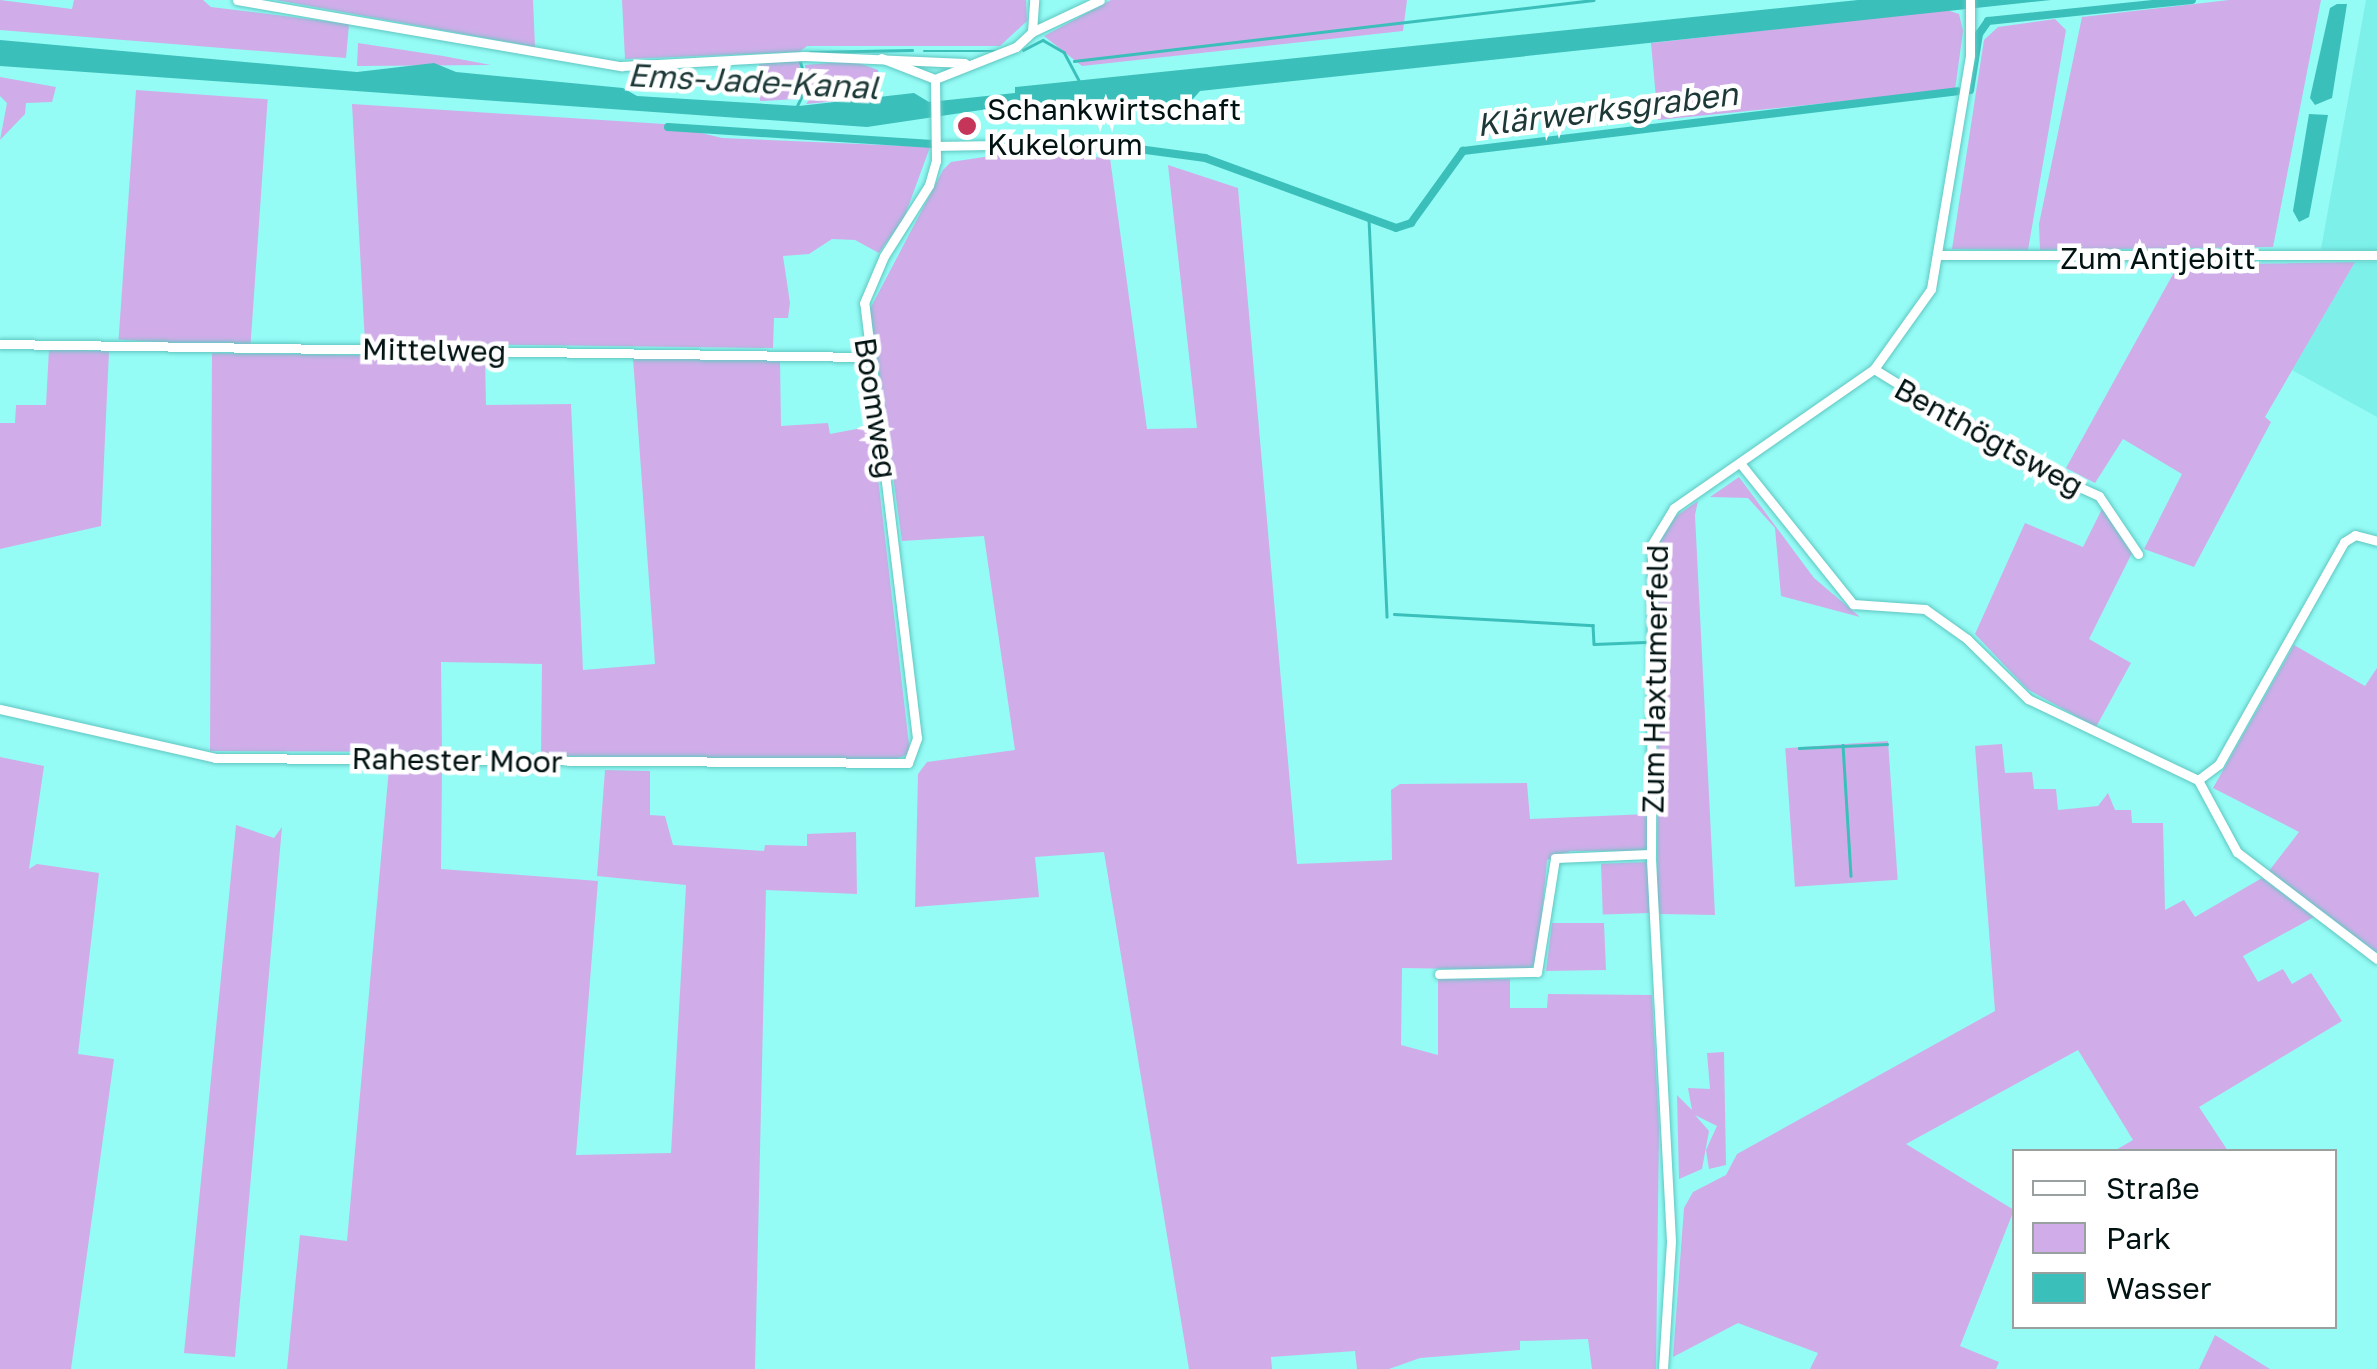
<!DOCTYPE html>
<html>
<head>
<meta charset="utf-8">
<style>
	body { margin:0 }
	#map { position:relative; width:2377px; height:1369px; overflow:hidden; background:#95fbf5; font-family:"Golos Text",sans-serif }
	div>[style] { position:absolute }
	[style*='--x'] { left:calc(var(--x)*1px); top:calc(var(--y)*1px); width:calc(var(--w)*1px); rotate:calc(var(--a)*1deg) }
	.built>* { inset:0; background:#7df0ea }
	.green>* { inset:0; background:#d0ade9; transform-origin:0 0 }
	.water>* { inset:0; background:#3bbfba }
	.stream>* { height:2.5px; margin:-1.25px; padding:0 1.25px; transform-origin:1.25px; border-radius:1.25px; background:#3bbfba }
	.canal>* { height:8px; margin:-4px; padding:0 4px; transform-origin:4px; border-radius:4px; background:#3bbfba }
	.roads { filter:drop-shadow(0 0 2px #60c6c1) drop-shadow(0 0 2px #60c6c1) }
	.minor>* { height:9px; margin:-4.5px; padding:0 4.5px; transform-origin:4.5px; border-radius:4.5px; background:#fff }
	.dots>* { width:28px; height:28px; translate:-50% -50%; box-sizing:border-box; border:5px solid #fff; border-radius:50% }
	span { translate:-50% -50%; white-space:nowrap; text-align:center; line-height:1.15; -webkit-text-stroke:9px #fff; paint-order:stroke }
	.poi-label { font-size:30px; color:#001211 }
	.left { translate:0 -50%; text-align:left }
	.street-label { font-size:30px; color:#001211 }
	.water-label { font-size:32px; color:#1d3937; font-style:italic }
	.legend { position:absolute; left:2012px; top:1149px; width:325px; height:180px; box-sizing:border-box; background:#fff; border:2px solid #99a0a0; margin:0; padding:12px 18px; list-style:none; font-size:30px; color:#001211 }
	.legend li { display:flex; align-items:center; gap:20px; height:50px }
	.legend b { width:50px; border:2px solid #99a0a0 }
</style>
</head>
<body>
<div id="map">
	<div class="built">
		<i style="clip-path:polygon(2366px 0,2377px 0,2377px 250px,2321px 249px)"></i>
		<i style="clip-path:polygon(2355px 262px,2377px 262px,2377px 417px,2292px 370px)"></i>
	</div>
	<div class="green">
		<i style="clip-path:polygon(0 0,72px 9px,74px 0,203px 0,211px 7px,349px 24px,346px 58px,0 30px)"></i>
		<i style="clip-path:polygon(276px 0,533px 0,535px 47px)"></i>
		<i style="clip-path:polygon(622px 0,1026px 0,1027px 21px,1000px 46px,807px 46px,799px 52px,625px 59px)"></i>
		<i style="clip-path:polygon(1111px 0,1407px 0,1403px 31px,1082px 66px,1044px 36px)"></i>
		<i style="clip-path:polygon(2229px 0,2321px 0,2273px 247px,2040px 250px,2039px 224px,2082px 17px)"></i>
		<i style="clip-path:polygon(1947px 10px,1959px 14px,1963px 31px,1955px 90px,1658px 120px,1651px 43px)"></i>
		<i style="clip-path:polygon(2055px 19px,2066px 30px,2028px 250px,1952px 249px,1984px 40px,1998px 27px)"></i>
		<i style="clip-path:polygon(358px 43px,443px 56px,491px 65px,357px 66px)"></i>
		<i style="clip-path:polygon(799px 60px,803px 90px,797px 99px,760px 101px,759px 62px)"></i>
		<i style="clip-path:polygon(853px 61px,878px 70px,880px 97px,806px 104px,818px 89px,807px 100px,805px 65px)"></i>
		<i style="clip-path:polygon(0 77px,56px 87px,52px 102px,26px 103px,25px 114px,0 140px,7px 103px,0 96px)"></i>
		<i style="left:136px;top:90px;width:132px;height:250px;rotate:4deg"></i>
		<i style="clip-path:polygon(352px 104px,664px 124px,722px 138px,930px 147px,904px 218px,879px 253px,855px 240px,832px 239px,809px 254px,783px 256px,790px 303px,788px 318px,774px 318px,773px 348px,365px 343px)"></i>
		<i style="clip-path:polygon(1010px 153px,1110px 158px,1147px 429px,1197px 428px,1168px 165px,1238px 188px,1297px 864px,1392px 860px,1391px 790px,1400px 784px,1527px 783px,1530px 819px,1648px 814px,1649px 851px,1571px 851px,1547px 860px,1538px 959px,1529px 970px,1402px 968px,1401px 1045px,1438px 1055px,1438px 979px,1510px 979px,1510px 1008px,1547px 1008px,1548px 994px,1652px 995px,1659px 1128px,1656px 1369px,1592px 1369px,1588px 1339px,1520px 1341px,1520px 1350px,1420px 1358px,1389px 1369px,1357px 1369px,1355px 1351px,1271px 1357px,1272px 1369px,1189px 1369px,1104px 852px,1035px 857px,1039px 897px,915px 907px,918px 774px,927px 762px,1015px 750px,984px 536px,902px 541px,870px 309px,943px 170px,951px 162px)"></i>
		<i style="clip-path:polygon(2355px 262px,2265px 417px,2271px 422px,2194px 567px,2144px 549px,2182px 474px,2123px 439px,2095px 483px,2066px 468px,2178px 265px)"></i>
		<i style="clip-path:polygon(49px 349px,109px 351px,101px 526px,0 549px,0 423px,15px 423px,16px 405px,46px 405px)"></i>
		<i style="clip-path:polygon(212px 353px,485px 357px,486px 405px,571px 404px,583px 670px,655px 664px,633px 358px,780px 360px,781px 426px,828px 423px,830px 434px,872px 426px,910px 753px,893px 761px,541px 756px,542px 664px,441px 662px,442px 752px,210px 751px)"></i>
		<i style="clip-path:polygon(1739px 477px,1814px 578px,1860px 617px,1781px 596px,1775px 528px,1748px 498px,1710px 497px)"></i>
		<i style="clip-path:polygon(1698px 501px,1695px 515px,1715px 915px,1660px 914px,1657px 902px,1659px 543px,1676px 516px)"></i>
		<i style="clip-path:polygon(2102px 509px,2132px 553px,2089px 639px,2131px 663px,2096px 727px,2027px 689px,1975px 634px,2025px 523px,2083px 547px)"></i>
		<i style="clip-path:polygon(2294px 645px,2365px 686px,2377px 668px,2377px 953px,2269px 871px,2299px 832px,2213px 788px)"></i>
		<i style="left:1888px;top:741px;width:139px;height:103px;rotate:86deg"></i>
		<i style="clip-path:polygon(2002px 744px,2005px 773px,2032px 772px,2034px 789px,2056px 789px,2058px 810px,2098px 806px,2108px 793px,2115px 810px,2131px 810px,2132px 823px,2163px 823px,2165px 910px,2184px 900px,2195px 917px,2262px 878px,2314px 917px,2243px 956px,2258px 982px,2283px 969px,2292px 984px,2311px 973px,2342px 1021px,2199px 1107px,2228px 1151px,2114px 1151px,2133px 1140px,2078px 1050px,1906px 1144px,2014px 1210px,1960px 1346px,1999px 1362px,1996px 1369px,1810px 1369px,1818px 1353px,1738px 1323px,1673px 1357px,1684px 1208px,1693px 1192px,1726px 1175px,1737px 1154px,1995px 1011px,1975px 746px)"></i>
		<i style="clip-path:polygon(0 757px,44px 766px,29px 869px,37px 864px,99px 873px,78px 1054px,114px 1059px,71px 1369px,0 1369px)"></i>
		<i style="clip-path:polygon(389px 768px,442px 768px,441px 869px,598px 881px,576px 1155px,671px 1153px,686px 885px,597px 876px,605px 770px,650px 771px,650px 815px,665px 816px,673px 845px,764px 851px,765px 845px,807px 846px,807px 834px,856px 832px,857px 894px,766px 890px,755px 1369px,287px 1369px,300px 1235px,347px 1241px)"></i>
		<i style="clip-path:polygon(236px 825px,274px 838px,282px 827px,235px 1357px,184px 1353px)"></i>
		<i style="left:1648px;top:862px;width:51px;height:47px;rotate:88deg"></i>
		<i style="clip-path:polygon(1552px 923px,1604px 923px,1606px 970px,1546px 971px)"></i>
		<i style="clip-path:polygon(1724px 1052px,1726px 1165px,1709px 1169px,1706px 1150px,1717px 1126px,1695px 1115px,1709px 1131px,1702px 1169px,1679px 1179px,1677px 1095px,1692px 1110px,1688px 1088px,1710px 1089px,1707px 1053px)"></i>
		<i style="clip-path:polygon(2215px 1335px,2270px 1369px,2199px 1369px)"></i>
	</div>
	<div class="water">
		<i style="clip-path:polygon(1858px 0,2051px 0,1200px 91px,1185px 108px,1168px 111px,1132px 110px,1129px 99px,1037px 108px,1035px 102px,867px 127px,0 66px,0 40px,357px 72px,434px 63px,456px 72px,623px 88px,637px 96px,799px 106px,914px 93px,929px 102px,1015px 93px,1015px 87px)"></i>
		<i style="clip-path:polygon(2337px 4px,2347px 4px,2332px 98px,2315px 105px,2310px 98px,2330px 8px)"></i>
		<i style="clip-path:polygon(2309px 114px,2328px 115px,2309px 217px,2299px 222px,2293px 211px)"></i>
	</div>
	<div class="stream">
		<i style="--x:1023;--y:50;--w:22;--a:-27"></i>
		<i style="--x:1043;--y:40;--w:24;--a:30"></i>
		<i style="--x:1064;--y:52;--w:38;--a:62"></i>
		<i style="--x:924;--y:51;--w:71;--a:0"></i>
		<i style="--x:810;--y:52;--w:102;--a:-1.1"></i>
		<i style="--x:1074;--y:61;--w:523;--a:-6.7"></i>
		<i style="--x:797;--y:106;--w:23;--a:-65"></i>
		<i style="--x:807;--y:85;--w:24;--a:-107"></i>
		<i style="--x:1369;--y:219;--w:398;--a:87.4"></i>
		<i style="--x:1394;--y:614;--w:199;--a:3.2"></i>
		<i style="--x:1593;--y:625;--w:19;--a:87"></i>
		<i style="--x:1594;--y:644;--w:51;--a:-2.2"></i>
		<i style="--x:1843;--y:745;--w:131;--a:86.5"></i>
		<i style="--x:1799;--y:748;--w:88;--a:-2.6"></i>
	</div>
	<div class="canal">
		<i style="--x:1970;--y:90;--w:57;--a:-80.9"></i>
		<i style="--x:1979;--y:34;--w:16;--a:-55"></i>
		<i style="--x:1988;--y:21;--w:205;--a:-5.9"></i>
		<i style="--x:668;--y:127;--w:265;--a:3.7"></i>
		<i style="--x:1001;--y:141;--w:121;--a:2.8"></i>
		<i style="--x:1131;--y:148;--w:75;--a:7.7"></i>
		<i style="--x:1205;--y:158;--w:203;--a:20.1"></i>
		<i style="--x:1396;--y:228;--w:16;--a:-18"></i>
		<i style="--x:1411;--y:223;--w:89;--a:-54.2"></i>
		<i style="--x:1463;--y:151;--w:498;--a:-6.9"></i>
	</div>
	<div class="roads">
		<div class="minor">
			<i style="--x:237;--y:0;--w:390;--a:9.8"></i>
			<i style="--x:621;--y:66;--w:183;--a:-3.1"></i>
			<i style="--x:804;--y:56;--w:161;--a:2.5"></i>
			<i style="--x:1032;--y:32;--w:75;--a:-25.2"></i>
			<i style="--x:881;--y:58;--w:58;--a:21.3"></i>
			<i style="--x:937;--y:146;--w:60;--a:-1"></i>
			<i style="--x:1939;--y:255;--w:438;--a:0"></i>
			<i style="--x:0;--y:344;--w:868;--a:0.86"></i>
			<i style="--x:1874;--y:369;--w:179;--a:31.7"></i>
			<i style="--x:2026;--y:463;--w:80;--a:24.3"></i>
			<i style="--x:2099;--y:496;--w:70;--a:56.1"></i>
			<i style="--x:1740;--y:463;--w:181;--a:51.3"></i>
			<i style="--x:1853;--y:604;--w:72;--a:4"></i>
			<i style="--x:1925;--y:609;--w:52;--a:35.5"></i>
			<i style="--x:1967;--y:639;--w:86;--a:44.5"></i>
			<i style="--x:2028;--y:699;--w:188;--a:25.5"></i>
			<i style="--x:2198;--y:780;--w:26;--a:-37"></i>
			<i style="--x:2219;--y:764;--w:255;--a:-60.6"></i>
			<i style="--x:2344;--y:542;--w:13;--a:-32"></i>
			<i style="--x:2355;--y:535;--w:23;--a:15"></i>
			<i style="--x:0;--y:709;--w:221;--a:12.8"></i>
			<i style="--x:215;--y:758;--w:693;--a:0.41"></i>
			<i style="--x:908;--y:763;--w:27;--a:-70"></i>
			<i style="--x:917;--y:738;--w:438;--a:-96.9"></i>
			<i style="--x:864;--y:303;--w:51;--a:-66.9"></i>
			<i style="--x:884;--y:256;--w:84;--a:-57.6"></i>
			<i style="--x:929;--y:185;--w:25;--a:-74"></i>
			<i style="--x:936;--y:161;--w:82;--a:-90.7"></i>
			<i style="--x:935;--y:79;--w:87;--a:-21.6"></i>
			<i style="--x:1016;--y:47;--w:22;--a:-43"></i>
			<i style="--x:1032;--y:32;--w:32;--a:-86"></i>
			<i style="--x:2198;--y:780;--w:82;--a:61.6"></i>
			<i style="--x:2237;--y:852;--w:176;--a:37.4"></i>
			<i style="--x:1439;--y:974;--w:98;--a:-1.2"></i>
			<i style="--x:1537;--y:972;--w:115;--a:-81"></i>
			<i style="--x:1555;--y:858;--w:96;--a:-2.4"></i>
			<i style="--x:1663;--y:1369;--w:128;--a:-86.4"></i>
			<i style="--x:1671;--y:1241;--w:388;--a:-93"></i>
			<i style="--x:1651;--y:854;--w:310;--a:-89.8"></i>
			<i style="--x:1652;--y:544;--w:42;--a:-58.6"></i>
			<i style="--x:1674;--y:508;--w:244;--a:-34.8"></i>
			<i style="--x:1874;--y:369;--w:98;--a:-54.5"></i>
			<i style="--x:1931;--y:289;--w:237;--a:-80.5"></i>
			<i style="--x:1970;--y:55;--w:55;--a:-90"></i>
		</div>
	</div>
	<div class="dots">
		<i style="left:967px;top:126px;background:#c53559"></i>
	</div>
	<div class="poi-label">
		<span class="left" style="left:987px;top:126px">Schankwirtschaft<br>Kukelorum</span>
	</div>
	<div class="street-label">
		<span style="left:2158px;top:258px">Zum Antjebitt</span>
		<span style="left:434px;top:350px;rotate:1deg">Mittelweg</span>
		<span style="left:876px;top:408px;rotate:81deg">Boomweg</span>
		<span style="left:1989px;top:437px;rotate:29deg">Benthögtsweg</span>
		<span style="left:1655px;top:679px;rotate:-89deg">Zum Haxtumerfeld</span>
		<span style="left:457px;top:760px;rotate:1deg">Rahester Moor</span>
	</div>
	<div class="water-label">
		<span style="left:753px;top:81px;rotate:3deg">Ems-Jade-Kanal</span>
		<span style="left:1607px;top:109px;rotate:-7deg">Klärwerksgraben</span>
	</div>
	<ul class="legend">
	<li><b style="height:12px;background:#fff"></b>Straße</li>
	<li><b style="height:28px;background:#d0ade9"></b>Park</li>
	<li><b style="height:28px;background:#3bbfba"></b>Wasser</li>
	</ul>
</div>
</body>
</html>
